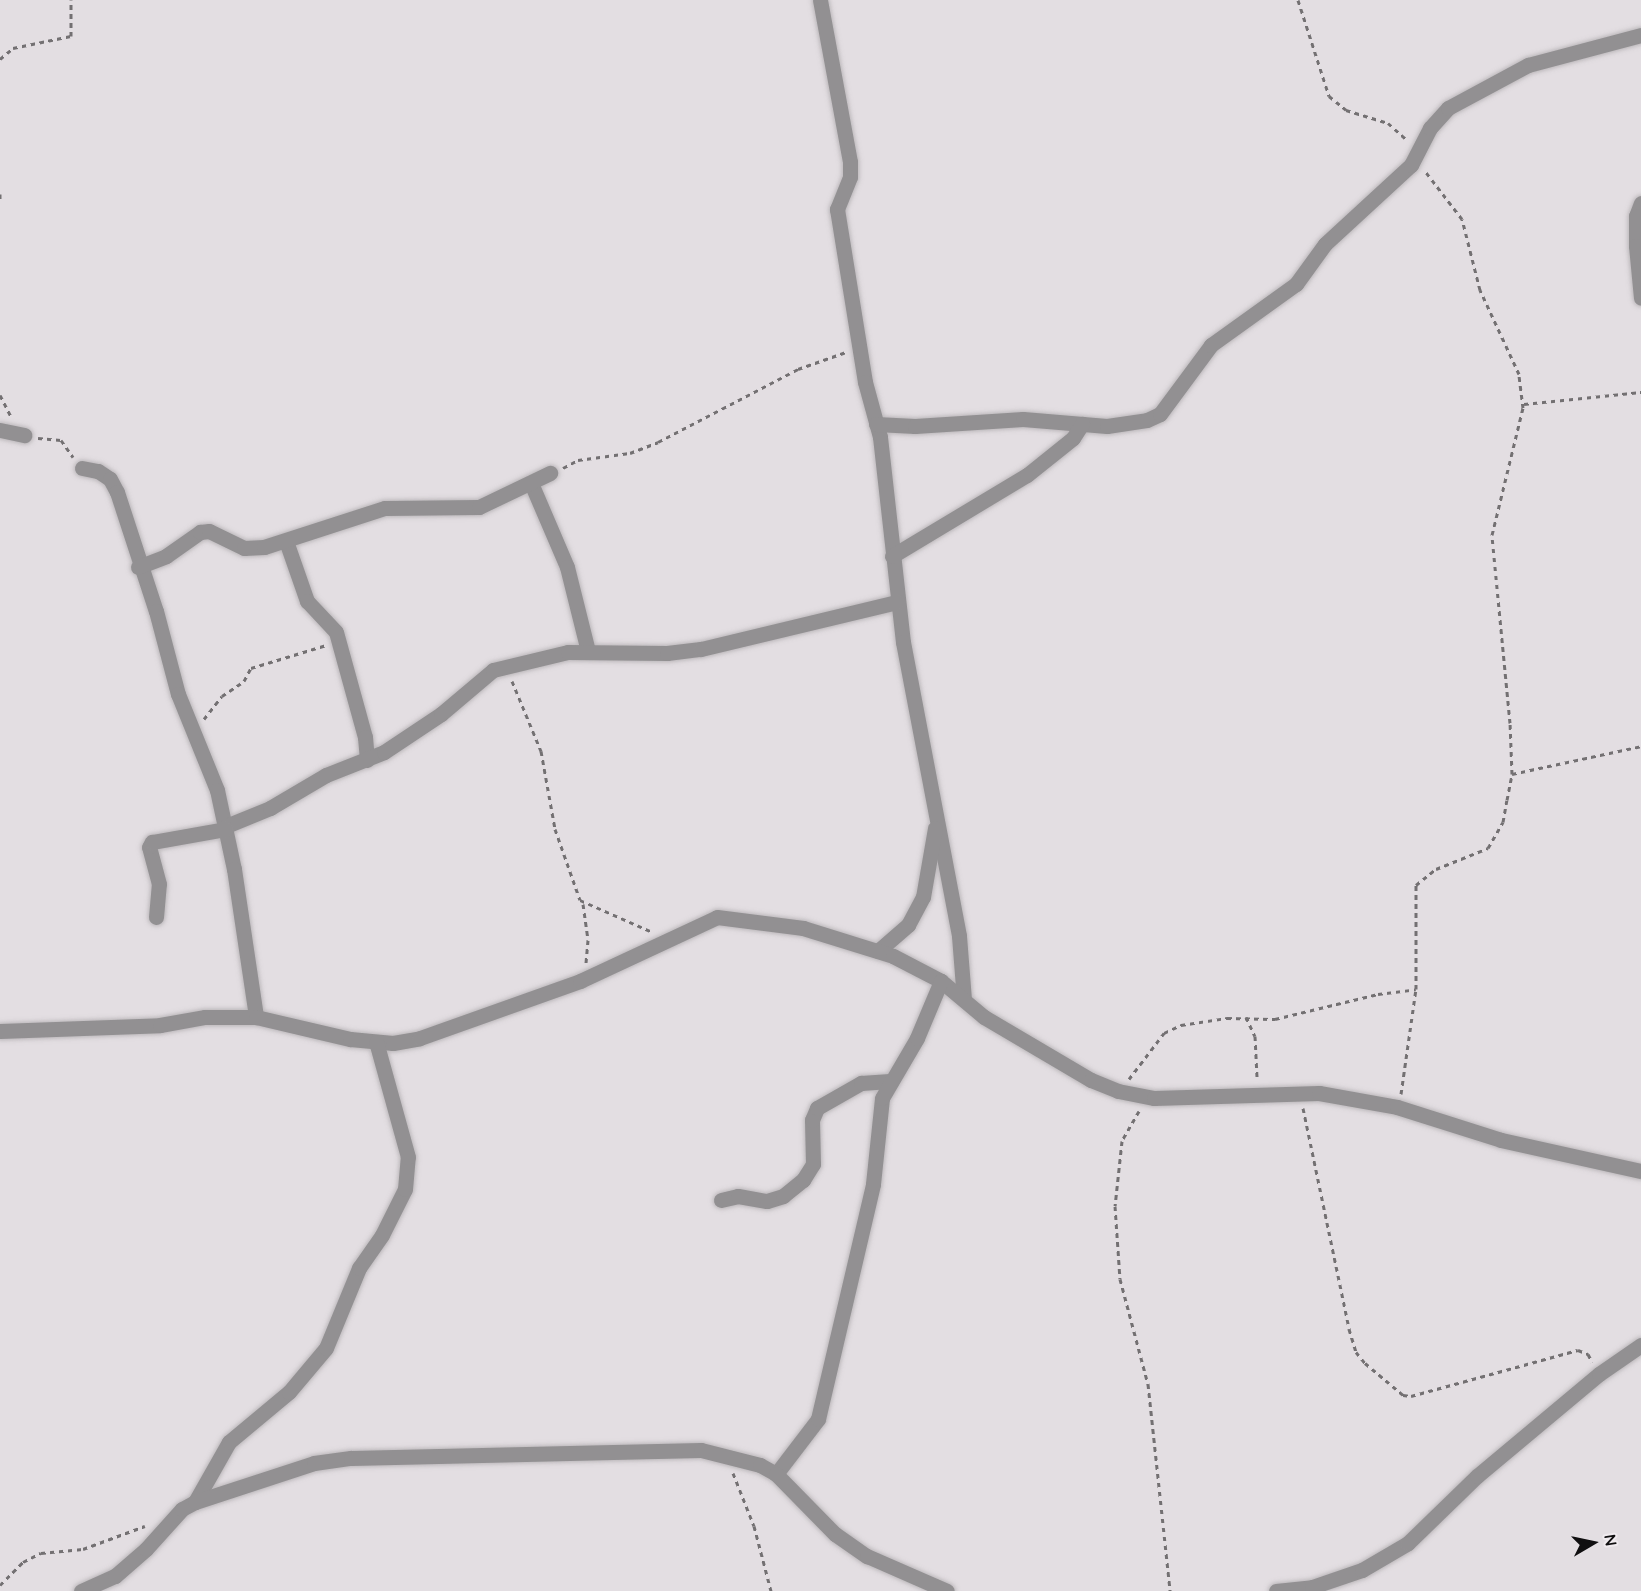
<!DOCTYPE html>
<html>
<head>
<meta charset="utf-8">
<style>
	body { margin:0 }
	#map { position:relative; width:1641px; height:1591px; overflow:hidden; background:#e3dee2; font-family:Quicksand,sans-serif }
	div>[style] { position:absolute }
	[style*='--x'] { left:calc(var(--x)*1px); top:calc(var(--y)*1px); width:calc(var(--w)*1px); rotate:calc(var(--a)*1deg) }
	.path>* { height:3px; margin-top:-1.5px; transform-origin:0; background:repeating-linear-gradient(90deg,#737072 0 4.5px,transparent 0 9px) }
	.roads { filter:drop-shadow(0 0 2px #bdb9bc) drop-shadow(0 0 2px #bdb9bc) }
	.minor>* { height:15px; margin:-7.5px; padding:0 7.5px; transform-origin:7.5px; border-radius:7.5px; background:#929092 }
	span { translate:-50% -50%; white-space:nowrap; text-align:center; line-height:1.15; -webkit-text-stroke:4.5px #f0ebef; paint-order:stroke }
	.north { position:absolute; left:1563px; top:1513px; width:60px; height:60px; -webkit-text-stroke:4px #f0ebef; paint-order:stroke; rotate:81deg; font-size:16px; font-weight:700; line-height:24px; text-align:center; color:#100f10 }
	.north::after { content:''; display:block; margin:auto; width:21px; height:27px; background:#100f10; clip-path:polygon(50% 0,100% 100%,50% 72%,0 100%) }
</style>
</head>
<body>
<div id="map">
	<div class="path">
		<i style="--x:1298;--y:0;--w:101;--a:72.1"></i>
		<i style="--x:1329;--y:96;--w:22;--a:39"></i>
		<i style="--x:1346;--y:110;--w:44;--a:17.2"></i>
		<i style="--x:1388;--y:123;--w:25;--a:42"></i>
		<i style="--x:0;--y:59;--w:17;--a:-40"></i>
		<i style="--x:13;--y:48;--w:59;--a:-11.7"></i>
		<i style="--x:71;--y:36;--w:36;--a:-90"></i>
		<i style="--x:0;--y:194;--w:8;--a:90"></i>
		<i style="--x:0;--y:395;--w:25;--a:63"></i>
		<i style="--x:1524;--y:404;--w:118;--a:-5.9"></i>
		<i style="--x:38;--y:438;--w:23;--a:5"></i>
		<i style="--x:61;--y:440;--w:21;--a:55"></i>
		<i style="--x:563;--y:468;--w:17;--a:-28"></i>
		<i style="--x:578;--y:460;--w:52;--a:-7.7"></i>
		<i style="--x:630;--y:453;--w:30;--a:-21"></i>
		<i style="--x:658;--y:442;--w:158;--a:-27.5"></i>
		<i style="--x:798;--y:369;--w:51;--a:-19.5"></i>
		<i style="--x:512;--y:681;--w:76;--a:67.5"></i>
		<i style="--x:541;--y:751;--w:79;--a:79.8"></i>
		<i style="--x:555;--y:829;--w:75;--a:70.6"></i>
		<i style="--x:580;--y:900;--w:77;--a:23.9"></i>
		<i style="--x:204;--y:719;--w:29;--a:-52"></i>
		<i style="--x:222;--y:696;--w:27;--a:-34"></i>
		<i style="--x:244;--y:681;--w:15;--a:-62"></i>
		<i style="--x:251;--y:668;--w:78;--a:-17"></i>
		<i style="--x:1512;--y:774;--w:132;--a:-12.2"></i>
		<i style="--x:583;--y:904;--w:36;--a:82"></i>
		<i style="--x:588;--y:940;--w:23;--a:95"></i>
		<i style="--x:1246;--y:1017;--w:21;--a:65"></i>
		<i style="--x:1255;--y:1036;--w:41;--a:87.2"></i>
		<i style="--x:1129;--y:1079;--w:58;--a:-52.7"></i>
		<i style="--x:1164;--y:1033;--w:19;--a:-25"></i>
		<i style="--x:1181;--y:1025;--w:47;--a:-8.7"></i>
		<i style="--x:1227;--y:1018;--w:48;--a:1.2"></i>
		<i style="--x:1275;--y:1019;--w:106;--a:-13.6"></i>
		<i style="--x:1378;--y:994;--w:38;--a:-7"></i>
		<i style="--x:1401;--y:1094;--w:106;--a:-81.9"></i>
		<i style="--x:1416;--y:989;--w:104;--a:-90"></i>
		<i style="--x:1416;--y:885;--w:26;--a:-39"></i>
		<i style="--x:1436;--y:869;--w:56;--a:-22"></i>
		<i style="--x:1488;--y:848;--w:30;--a:-60"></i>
		<i style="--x:1503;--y:822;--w:22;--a:-80"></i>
		<i style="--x:1507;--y:800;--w:26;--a:-79"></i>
		<i style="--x:1512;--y:774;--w:51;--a:-92.2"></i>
		<i style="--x:1510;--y:723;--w:189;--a:-95.5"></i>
		<i style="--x:1492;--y:535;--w:131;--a:-76.3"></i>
		<i style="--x:1523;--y:408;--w:34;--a:-97"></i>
		<i style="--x:1519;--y:374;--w:93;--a:-114.9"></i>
		<i style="--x:1480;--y:290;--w:73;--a:-104.2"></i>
		<i style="--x:1462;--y:219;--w:61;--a:-127.6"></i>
		<i style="--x:1303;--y:1108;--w:226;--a:78.2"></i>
		<i style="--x:1349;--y:1329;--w:24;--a:73"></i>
		<i style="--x:1356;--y:1352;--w:14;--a:51"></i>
		<i style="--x:1365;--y:1363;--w:50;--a:40.1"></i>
		<i style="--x:1403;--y:1395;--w:8;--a:7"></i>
		<i style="--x:1411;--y:1396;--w:173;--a:-15.4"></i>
		<i style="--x:1578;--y:1350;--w:11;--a:22"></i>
		<i style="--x:1588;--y:1354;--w:9;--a:63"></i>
		<i style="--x:1139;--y:1111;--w:34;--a:120"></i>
		<i style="--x:1122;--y:1141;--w:65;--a:96.1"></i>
		<i style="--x:1115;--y:1206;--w:73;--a:86.1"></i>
		<i style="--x:1120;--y:1279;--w:109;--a:75.1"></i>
		<i style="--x:1148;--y:1384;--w:208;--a:83.9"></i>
		<i style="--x:733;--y:1473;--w:57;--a:68.4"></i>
		<i style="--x:754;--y:1526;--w:67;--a:75.3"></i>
		<i style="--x:0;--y:1585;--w:33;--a:-45"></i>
		<i style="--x:23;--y:1562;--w:20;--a:-27"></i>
		<i style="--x:41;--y:1553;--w:42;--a:-5.4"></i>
		<i style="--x:83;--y:1549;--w:66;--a:-20.4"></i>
	</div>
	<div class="roads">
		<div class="minor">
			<i style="--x:820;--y:0;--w:165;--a:79.5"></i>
			<i style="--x:850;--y:162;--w:15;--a:90"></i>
			<i style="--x:850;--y:177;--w:35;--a:112"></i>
			<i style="--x:837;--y:209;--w:175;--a:80.8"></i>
			<i style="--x:865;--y:382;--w:57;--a:74.7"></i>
			<i style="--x:880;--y:437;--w:206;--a:83.6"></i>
			<i style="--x:903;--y:642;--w:299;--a:79.2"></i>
			<i style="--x:959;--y:936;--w:63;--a:85.5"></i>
			<i style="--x:1641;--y:203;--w:14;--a:111"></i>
			<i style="--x:1636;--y:216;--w:30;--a:90"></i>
			<i style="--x:1636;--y:246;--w:52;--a:84.5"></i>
			<i style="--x:876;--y:424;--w:39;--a:3"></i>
			<i style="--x:915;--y:426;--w:108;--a:-3.7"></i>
			<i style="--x:1023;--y:419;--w:84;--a:4.8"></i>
			<i style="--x:1107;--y:426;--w:40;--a:-8.5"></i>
			<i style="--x:1147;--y:420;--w:14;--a:-25"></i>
			<i style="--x:1160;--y:414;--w:86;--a:-53.5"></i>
			<i style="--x:1211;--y:345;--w:105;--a:-35.7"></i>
			<i style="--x:1296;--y:284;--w:49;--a:-54.1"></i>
			<i style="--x:1325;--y:244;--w:117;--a:-42.6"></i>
			<i style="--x:1411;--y:165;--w:42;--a:-62.8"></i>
			<i style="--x:1430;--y:128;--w:27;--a:-48"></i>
			<i style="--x:1448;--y:108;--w:91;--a:-28.3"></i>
			<i style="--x:1528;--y:65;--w:117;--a:-14.9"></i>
			<i style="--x:0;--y:430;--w:25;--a:12"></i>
			<i style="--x:82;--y:468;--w:16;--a:11"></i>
			<i style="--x:98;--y:471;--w:14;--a:34"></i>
			<i style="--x:110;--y:479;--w:15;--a:62"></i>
			<i style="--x:117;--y:492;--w:125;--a:71.9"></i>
			<i style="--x:156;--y:611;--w:86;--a:75.2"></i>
			<i style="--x:178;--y:694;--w:104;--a:67.9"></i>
			<i style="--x:217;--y:790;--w:81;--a:77.9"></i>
			<i style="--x:234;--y:869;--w:150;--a:81.5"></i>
			<i style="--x:531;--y:483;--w:91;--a:66.8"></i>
			<i style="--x:567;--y:567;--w:87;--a:76"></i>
			<i style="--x:286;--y:541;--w:64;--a:70.7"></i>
			<i style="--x:307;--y:601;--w:42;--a:46.9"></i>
			<i style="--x:336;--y:632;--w:109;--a:74.6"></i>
			<i style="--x:365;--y:737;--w:23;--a:85"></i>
			<i style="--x:892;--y:556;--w:157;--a:-31"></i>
			<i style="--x:1027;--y:475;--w:59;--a:-38.8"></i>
			<i style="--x:1073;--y:438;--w:17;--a:-57"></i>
			<i style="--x:138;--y:567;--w:30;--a:-21"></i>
			<i style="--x:166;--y:556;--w:42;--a:-35.2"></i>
			<i style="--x:200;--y:532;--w:9;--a:-6"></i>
			<i style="--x:209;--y:531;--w:39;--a:26"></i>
			<i style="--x:244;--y:548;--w:20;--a:-3"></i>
			<i style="--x:264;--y:547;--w:127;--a:-17.9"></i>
			<i style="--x:385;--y:508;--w:94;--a:-0.6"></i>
			<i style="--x:479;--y:507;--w:79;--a:-25.6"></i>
			<i style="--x:226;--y:826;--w:48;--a:-22.2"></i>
			<i style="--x:270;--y:808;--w:65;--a:-30.5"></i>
			<i style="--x:326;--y:775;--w:62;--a:-21.6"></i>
			<i style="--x:384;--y:752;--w:69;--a:-33.7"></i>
			<i style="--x:441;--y:714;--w:68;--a:-40.2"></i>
			<i style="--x:493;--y:670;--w:77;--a:-13.5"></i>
			<i style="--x:568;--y:652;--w:99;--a:0.6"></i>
			<i style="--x:667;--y:653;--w:34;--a:-7"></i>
			<i style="--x:701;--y:649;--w:202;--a:-13.5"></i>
			<i style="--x:156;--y:917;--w:33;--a:-85"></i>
			<i style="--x:159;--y:884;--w:38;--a:-105"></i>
			<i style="--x:149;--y:847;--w:6;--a:-59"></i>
			<i style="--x:152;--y:842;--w:75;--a:-10"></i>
			<i style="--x:878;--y:951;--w:40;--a:-41"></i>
			<i style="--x:908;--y:925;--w:32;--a:-62"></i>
			<i style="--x:923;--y:897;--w:70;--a:-80.1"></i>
			<i style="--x:0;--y:1031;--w:160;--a:-2.1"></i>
			<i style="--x:160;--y:1025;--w:46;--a:-10.1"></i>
			<i style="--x:205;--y:1017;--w:51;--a:0"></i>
			<i style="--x:256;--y:1017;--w:97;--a:13.2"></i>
			<i style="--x:350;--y:1039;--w:43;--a:5.3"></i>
			<i style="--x:393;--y:1043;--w:27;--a:-10"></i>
			<i style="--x:420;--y:1038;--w:170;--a:-19.6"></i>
			<i style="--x:580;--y:981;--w:151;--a:-25"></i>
			<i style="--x:717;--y:917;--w:87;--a:7.3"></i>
			<i style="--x:803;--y:928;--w:94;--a:17.3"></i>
			<i style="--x:893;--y:956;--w:54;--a:27.5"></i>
			<i style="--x:941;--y:981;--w:56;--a:39.9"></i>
			<i style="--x:984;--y:1017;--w:124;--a:30.5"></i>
			<i style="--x:1091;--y:1080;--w:29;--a:22"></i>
			<i style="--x:1118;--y:1091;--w:37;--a:11"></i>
			<i style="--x:1154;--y:1098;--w:165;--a:-1.7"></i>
			<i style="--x:1319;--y:1093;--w:79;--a:10.2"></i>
			<i style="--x:1397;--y:1107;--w:109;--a:17.6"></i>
			<i style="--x:1501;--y:1140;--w:143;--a:12.5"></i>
			<i style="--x:721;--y:1200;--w:17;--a:-13"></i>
			<i style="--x:738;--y:1196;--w:29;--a:10"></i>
			<i style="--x:767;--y:1201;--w:17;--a:-17"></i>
			<i style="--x:783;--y:1196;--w:26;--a:-39"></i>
			<i style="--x:803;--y:1180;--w:19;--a:-58"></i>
			<i style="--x:813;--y:1164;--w:44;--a:-91.3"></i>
			<i style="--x:812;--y:1120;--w:13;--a:-67"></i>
			<i style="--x:817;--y:1108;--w:51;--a:-29.6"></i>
			<i style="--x:861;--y:1083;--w:29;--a:-4"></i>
			<i style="--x:776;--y:1474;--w:69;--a:-52.6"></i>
			<i style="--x:818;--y:1419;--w:241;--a:-76.8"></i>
			<i style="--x:873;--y:1184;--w:86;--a:-84"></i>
			<i style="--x:882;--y:1098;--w:69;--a:-59.7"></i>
			<i style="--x:917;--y:1038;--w:62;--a:-67.2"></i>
			<i style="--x:195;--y:1502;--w:69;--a:-60.5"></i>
			<i style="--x:229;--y:1442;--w:78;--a:-39.8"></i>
			<i style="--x:289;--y:1392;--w:57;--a:-49.9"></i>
			<i style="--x:326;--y:1348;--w:87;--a:-67.6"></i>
			<i style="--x:359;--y:1268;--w:40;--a:-55.1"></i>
			<i style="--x:382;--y:1235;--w:51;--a:-63.4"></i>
			<i style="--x:405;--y:1189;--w:32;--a:-85"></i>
			<i style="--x:408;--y:1157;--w:119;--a:-105.5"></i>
			<i style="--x:81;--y:1591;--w:37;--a:-24"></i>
			<i style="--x:115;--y:1576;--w:41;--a:-41.1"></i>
			<i style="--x:146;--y:1549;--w:54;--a:-48"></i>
			<i style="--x:182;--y:1509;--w:15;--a:-28"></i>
			<i style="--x:195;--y:1502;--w:125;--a:-18.1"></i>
			<i style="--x:314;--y:1463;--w:37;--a:-8"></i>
			<i style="--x:351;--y:1458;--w:350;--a:-1.3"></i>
			<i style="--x:701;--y:1450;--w:61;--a:14.3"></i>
			<i style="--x:760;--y:1465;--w:18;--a:29"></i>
			<i style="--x:776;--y:1474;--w:84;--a:45.5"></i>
			<i style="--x:835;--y:1534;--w:39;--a:35"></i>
			<i style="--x:867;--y:1556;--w:87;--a:23.6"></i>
			<i style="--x:1276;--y:1591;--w:36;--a:-6"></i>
			<i style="--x:1312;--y:1587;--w:53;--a:-18.8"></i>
			<i style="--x:1362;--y:1570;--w:53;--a:-30.4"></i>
			<i style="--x:1408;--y:1543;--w:96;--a:-44.2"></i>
			<i style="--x:1477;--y:1476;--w:159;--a:-39.9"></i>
			<i style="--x:1599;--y:1374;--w:51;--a:-34.6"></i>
		</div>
	</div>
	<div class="north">N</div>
</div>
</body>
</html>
